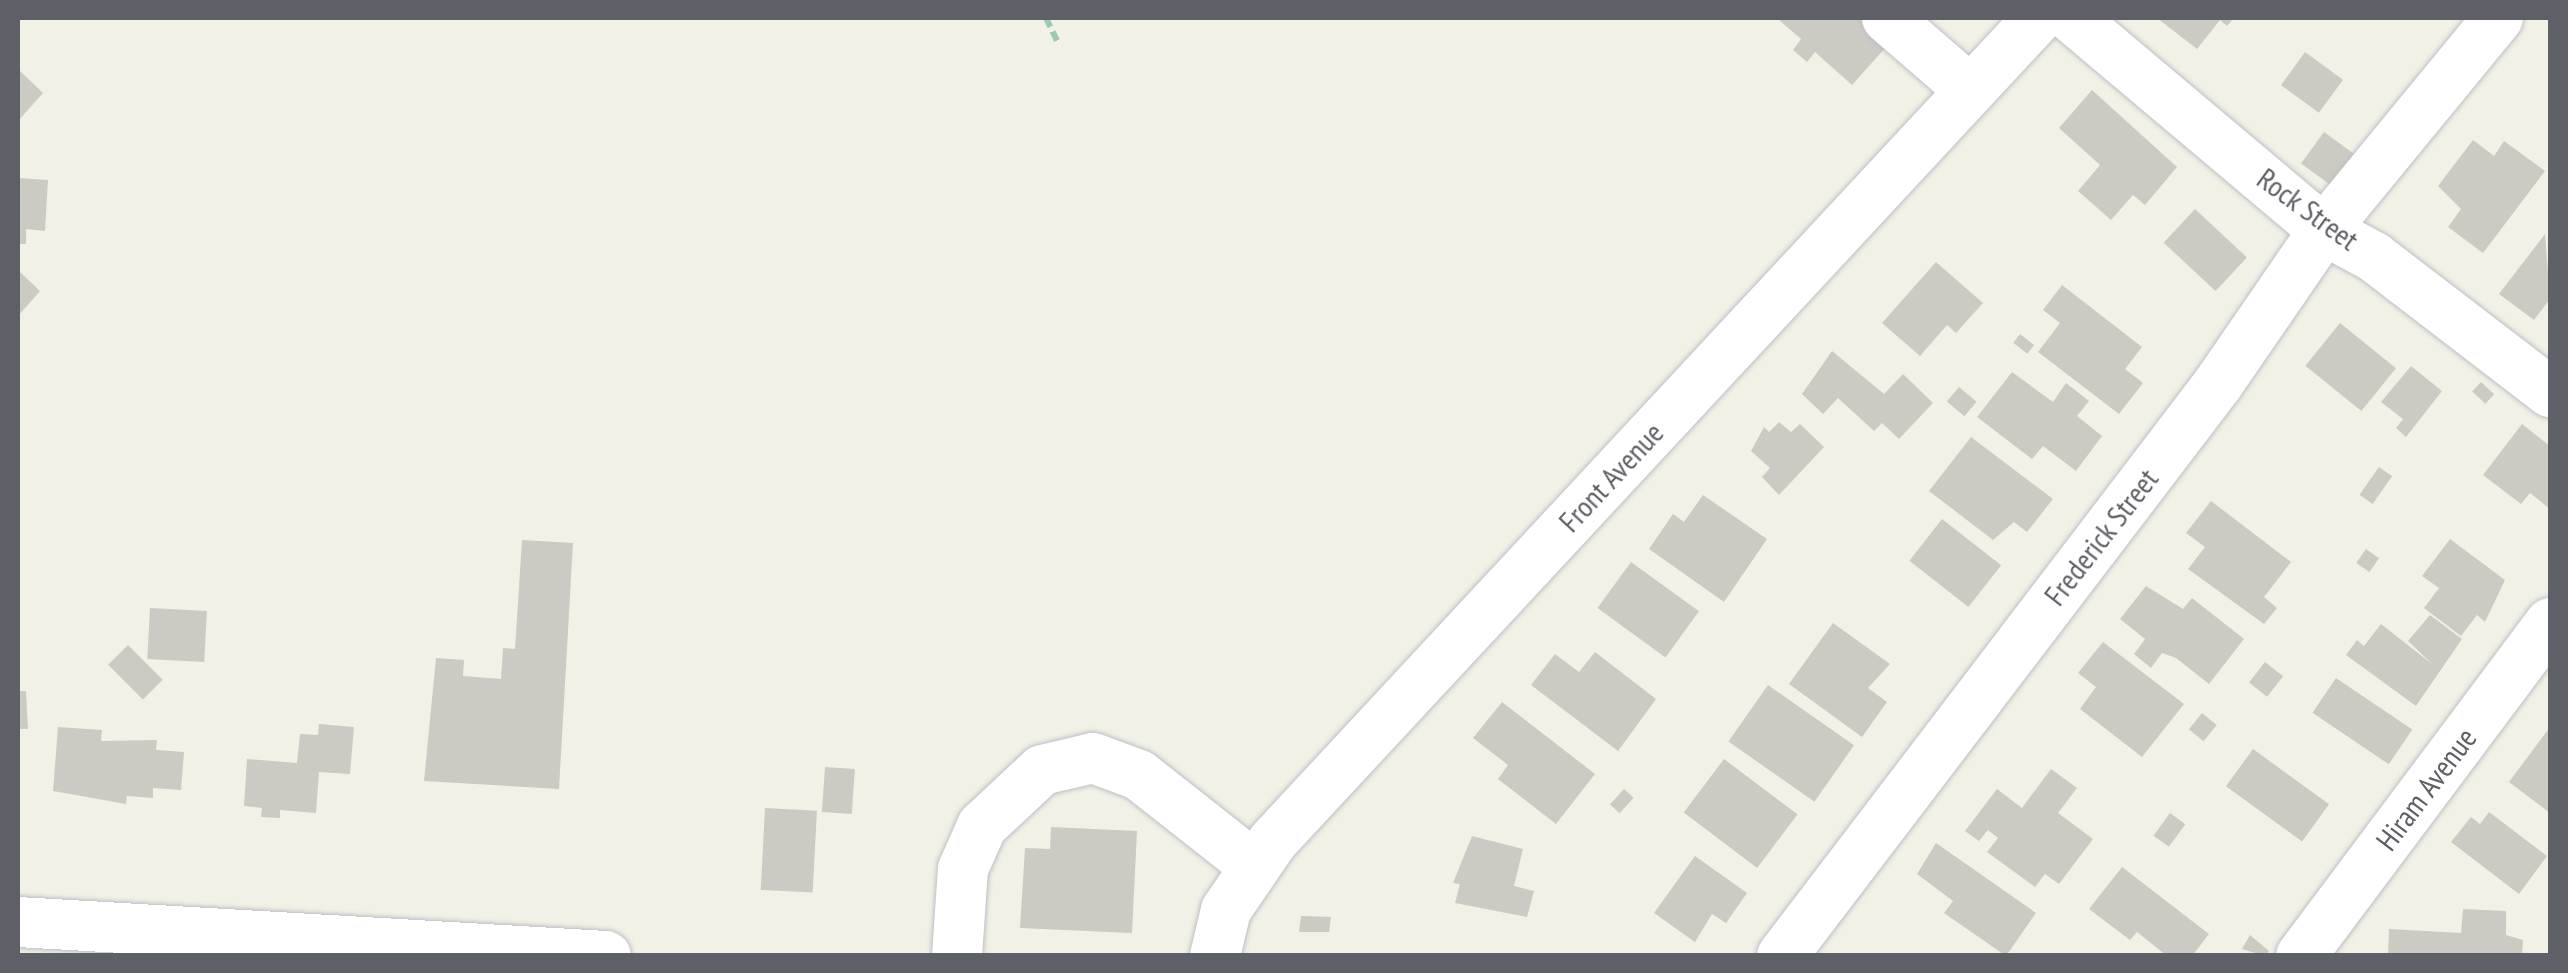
<!DOCTYPE html>
<html>
<head>
<meta charset="utf-8">
<style>
	body { margin:0 }
	#map { position:relative; width:2568px; height:973px; overflow:hidden; background:#f1f1e6; font-family:"PT Sans Narrow",sans-serif }
	div>[style] { position:absolute }
	[style*='--x'] { left:calc(var(--x)*1px); top:calc(var(--y)*1px); width:calc(var(--w)*1px); rotate:calc(var(--a)*1deg) }
	.building>* { inset:0; background:#cccbc3; transform-origin:0 0 }
	.path>* { height:6px; margin-top:-3px; transform-origin:0; background:repeating-linear-gradient(90deg,#9acbb2 0 10px,transparent 0 15px) }
	.roads { filter:drop-shadow(0 0 2px #bebec5) drop-shadow(0 0 2px #bebec5) }
	.minor>* { height:50px; margin:-25px; padding:0 25px; transform-origin:25px; border-radius:25px; background:#fff }
	span { translate:-50% -50%; white-space:nowrap; text-align:center; line-height:1.15; -webkit-text-stroke:8px #fff; paint-order:stroke }
	.street-label { font-size:30px; color:#5e6067 }
	.frame { position:absolute; inset:0; border:20px solid #5e6067; pointer-events:none }
</style>
</head>
<body>
<div id="map">
	<div class="building">
		<i style="clip-path:polygon(1777px 18px,1867px 18px,1862px 23px,1887px 46px,1852px 85px,1815px 52px,1807px 62px,1793px 50px,1801px 39px)"></i>
		<i style="clip-path:polygon(2157px 18px,2234px 18px,2227px 26px,2220px 20px,2197px 49px)"></i>
		<i style="left:2305px;top:52px;width:47px;height:41px;rotate:36deg"></i>
		<i style="clip-path:polygon(18px 69px,43px 93px,18px 121px)"></i>
		<i style="clip-path:polygon(2092px 90px,2177px 167px,2145px 205px,2133px 195px,2111px 220px,2078px 191px,2100px 165px,2059px 128px)"></i>
		<i style="left:2324px;top:132px;width:42px;height:39px;rotate:36deg"></i>
		<i style="clip-path:polygon(2473px 140px,2494px 156px,2504px 141px,2545px 171px,2483px 253px,2448px 227px,2461px 209px,2438px 186px)"></i>
		<i style="clip-path:polygon(18px 178px,48px 180px,45px 231px,26px 229px,26px 244px,18px 244px)"></i>
		<i style="left:2195px;top:209px;width:71px;height:46px;rotate:43deg"></i>
		<i style="clip-path:polygon(2545px 234px,2550px 299px,2534px 320px,2499px 294px)"></i>
		<i style="clip-path:polygon(1936px 262px,1983px 303px,1956px 333px,1947px 325px,1920px 356px,1882px 323px)"></i>
		<i style="clip-path:polygon(18px 270px,40px 291px,18px 316px)"></i>
		<i style="clip-path:polygon(2062px 285px,2142px 347px,2125px 369px,2143px 383px,2119px 414px,2038px 352px,2060px 323px,2043px 310px)"></i>
		<i style="left:2340px;top:323px;width:72px;height:55px;rotate:39deg"></i>
		<i style="left:2020px;top:334px;width:18px;height:11px;rotate:38deg"></i>
		<i style="clip-path:polygon(1832px 351px,1884px 394px,1903px 374px,1933px 403px,1899px 439px,1882px 423px,1874px 431px,1838px 398px,1823px 414px,1802px 394px)"></i>
		<i style="clip-path:polygon(2411px 366px,2442px 391px,2406px 437px,2396px 428px,2403px 419px,2381px 402px)"></i>
		<i style="clip-path:polygon(2012px 372px,2053px 402px,2066px 383px,2089px 401px,2077px 416px,2102px 436px,2076px 471px,2043px 446px,2032px 459px,1977px 417px)"></i>
		<i style="left:2481px;top:382px;width:18px;height:13px;rotate:43deg"></i>
		<i style="left:1959px;top:387px;width:23px;height:19px;rotate:40deg"></i>
		<i style="clip-path:polygon(1779px 422px,1791px 432px,1800px 424px,1824px 447px,1779px 495px,1762px 477px,1770px 468px,1751px 451px,1764px 427px,1769px 432px)"></i>
		<i style="clip-path:polygon(2522px 424px,2550px 446px,2550px 509px,2530px 493px,2521px 504px,2483px 475px)"></i>
		<i style="clip-path:polygon(1971px 437px,2053px 499px,2027px 532px,2014px 522px,1993px 540px,1929px 491px)"></i>
		<i style="left:2379px;top:467px;width:16px;height:34px;rotate:35deg"></i>
		<i style="clip-path:polygon(1703px 495px,1767px 539px,1724px 602px,1649px 549px,1673px 514px,1684px 522px)"></i>
		<i style="clip-path:polygon(2211px 501px,2291px 562px,2264px 597px,2277px 608px,2264px 624px,2188px 569px,2205px 547px,2186px 533px)"></i>
		<i style="left:1942px;top:519px;width:75px;height:53px;rotate:38deg"></i>
		<i style="clip-path:polygon(2450px 539px,2505px 580px,2485px 622px,2477px 615px,2461px 636px,2424px 608px,2439px 588px,2422px 576px)"></i>
		<i style="clip-path:polygon(522px 540px,573px 543px,559px 789px,424px 781px,436px 658px,464px 660px,463px 676px,501px 679px,503px 648px,515px 649px)"></i>
		<i style="left:2366px;top:549px;width:16px;height:17px;rotate:35deg"></i>
		<i style="left:1631px;top:562px;width:84px;height:57px;rotate:36deg"></i>
		<i style="clip-path:polygon(2146px 586px,2183px 609px,2192px 598px,2244px 639px,2209px 684px,2176px 658px,2162px 653px,2151px 668px,2134px 654px,2145px 639px,2120px 619px)"></i>
		<i style="left:150px;top:608px;width:57px;height:51px;rotate:3deg"></i>
		<i style="clip-path:polygon(2430px 615px,2462px 639px,2416px 706px,2346px 655px,2357px 640px,2364px 646px,2381px 624px,2432px 664px,2408px 641px)"></i>
		<i style="clip-path:polygon(1833px 623px,1890px 664px,1868px 688px,1887px 702px,1862px 737px,1789px 684px)"></i>
		<i style="clip-path:polygon(2103px 642px,2184px 704px,2142px 757px,2080px 709px,2096px 687px,2078px 673px)"></i>
		<i style="left:128px;top:645px;width:49px;height:28px;rotate:45deg"></i>
		<i style="clip-path:polygon(1595px 652px,1656px 699px,1618px 751px,1531px 685px,1555px 654px,1579px 672px)"></i>
		<i style="left:2265px;top:662px;width:23px;height:26px;rotate:38deg"></i>
		<i style="left:2336px;top:678px;width:92px;height:42px;rotate:34deg"></i>
		<i style="left:1768px;top:685px;width:105px;height:69px;rotate:35deg"></i>
		<i style="clip-path:polygon(18px 691px,26px 691px,28px 729px,18px 729px)"></i>
		<i style="clip-path:polygon(1502px 702px,1595px 774px,1556px 824px,1498px 779px,1508px 765px,1473px 738px)"></i>
		<i style="left:2202px;top:713px;width:19px;height:21px;rotate:39deg"></i>
		<i style="clip-path:polygon(319px 724px,354px 727px,350px 774px,319px 772px,316px 813px,280px 810px,280px 818px,261px 817px,262px 808px,244px 806px,247px 759px,297px 763px,300px 734px,318px 735px)"></i>
		<i style="clip-path:polygon(58px 727px,102px 730px,101px 741px,157px 740px,156px 750px,184px 752px,181px 790px,153px 788px,153px 798px,127px 796px,126px 804px,53px 791px)"></i>
		<i style="clip-path:polygon(2550px 727px,2550px 813px,2509px 782px)"></i>
		<i style="left:2253px;top:749px;width:94px;height:46px;rotate:36deg"></i>
		<i style="left:1724px;top:759px;width:92px;height:67px;rotate:37deg"></i>
		<i style="left:825px;top:767px;width:30px;height:45px;rotate:4deg"></i>
		<i style="clip-path:polygon(2051px 769px,2077px 788px,2058px 813px,2093px 839px,2059px 884px,2045px 874px,2035px 887px,1987px 852px,1998px 838px,1988px 830px,1979px 841px,1965px 831px,1997px 789px,2022px 808px)"></i>
		<i style="left:1624px;top:789px;width:13px;height:21px;rotate:42deg"></i>
		<i style="left:765px;top:808px;width:52px;height:82px;rotate:3deg"></i>
		<i style="clip-path:polygon(2489px 812px,2547px 856px,2519px 894px,2451px 842px,2471px 817px,2480px 824px)"></i>
		<i style="left:2170px;top:813px;width:19px;height:28px;rotate:36deg"></i>
		<i style="clip-path:polygon(1051px 827px,1137px 831px,1132px 933px,1020px 928px,1025px 848px,1050px 849px)"></i>
		<i style="clip-path:polygon(1472px 836px,1523px 849px,1514px 886px,1534px 891px,1527px 917px,1455px 903px,1460px 884px,1453px 883px)"></i>
		<i style="clip-path:polygon(1936px 843px,2036px 913px,2006px 956px,1944px 913px,1953px 901px,1917px 874px)"></i>
		<i style="clip-path:polygon(1695px 856px,1747px 893px,1726px 923px,1712px 914px,1695px 942px,1654px 913px)"></i>
		<i style="clip-path:polygon(2122px 867px,2209px 934px,2192px 956px,2167px 956px,2137px 932px,2130px 940px,2089px 909px)"></i>
		<i style="clip-path:polygon(2463px 909px,2506px 911px,2506px 935px,2523px 940px,2522px 956px,2388px 956px,2389px 929px,2461px 933px)"></i>
		<i style="clip-path:polygon(1301px 916px,1331px 917px,1329px 932px,1299px 932px)"></i>
		<i style="clip-path:polygon(2250px 935px,2269px 951px,2265px 956px,2242px 949px)"></i>
	</div>
	<div class="path">
		<i style="--x:1046;--y:18;--w:28;--a:64"></i>
	</div>
	<div class="roads">
		<div class="minor">
			<i style="--x:1887;--y:18;--w:110;--a:40.9"></i>
			<i style="--x:2072;--y:18;--w:329;--a:40.1"></i>
			<i style="--x:2324;--y:230;--w:57;--a:28.4"></i>
			<i style="--x:2374;--y:257;--w:222;--a:37.5"></i>
			<i style="--x:18;--y:922;--w:589;--a:3.31"></i>
			<i style="--x:957;--y:956;--w:87;--a:-86.1"></i>
			<i style="--x:963;--y:869;--w:47;--a:-66.2"></i>
			<i style="--x:982;--y:826;--w:82;--a:-43"></i>
			<i style="--x:1042;--y:770;--w:52;--a:-13.2"></i>
			<i style="--x:1093;--y:758;--w:49;--a:20.3"></i>
			<i style="--x:1139;--y:775;--w:144;--a:38.2"></i>
			<i style="--x:1215;--y:956;--w:47;--a:-76.6"></i>
			<i style="--x:1226;--y:910;--w:83;--a:-55.7"></i>
			<i style="--x:1273;--y:841;--w:1124;--a:-47.09"></i>
			<i style="--x:1782;--y:956;--w:719;--a:-52.68"></i>
			<i style="--x:2218;--y:384;--w:187;--a:-55.5"></i>
			<i style="--x:2324;--y:230;--w:274;--a:-50.6"></i>
			<i style="--x:2301;--y:956;--w:416;--a:-53.2"></i>
		</div>
	</div>
	<div class="street-label">
		<span style="left:2308px;top:209px;rotate:36deg">Rock Street</span>
		<span style="left:1611px;top:477px;rotate:-47deg">Front Avenue</span>
		<span style="left:2101px;top:537px;rotate:-52deg">Frederick Street</span>
		<span style="left:2426px;top:789px;rotate:-53deg">Hiram Avenue</span>
	</div>
	<div class="frame"></div>
</div>
</body>
</html>
